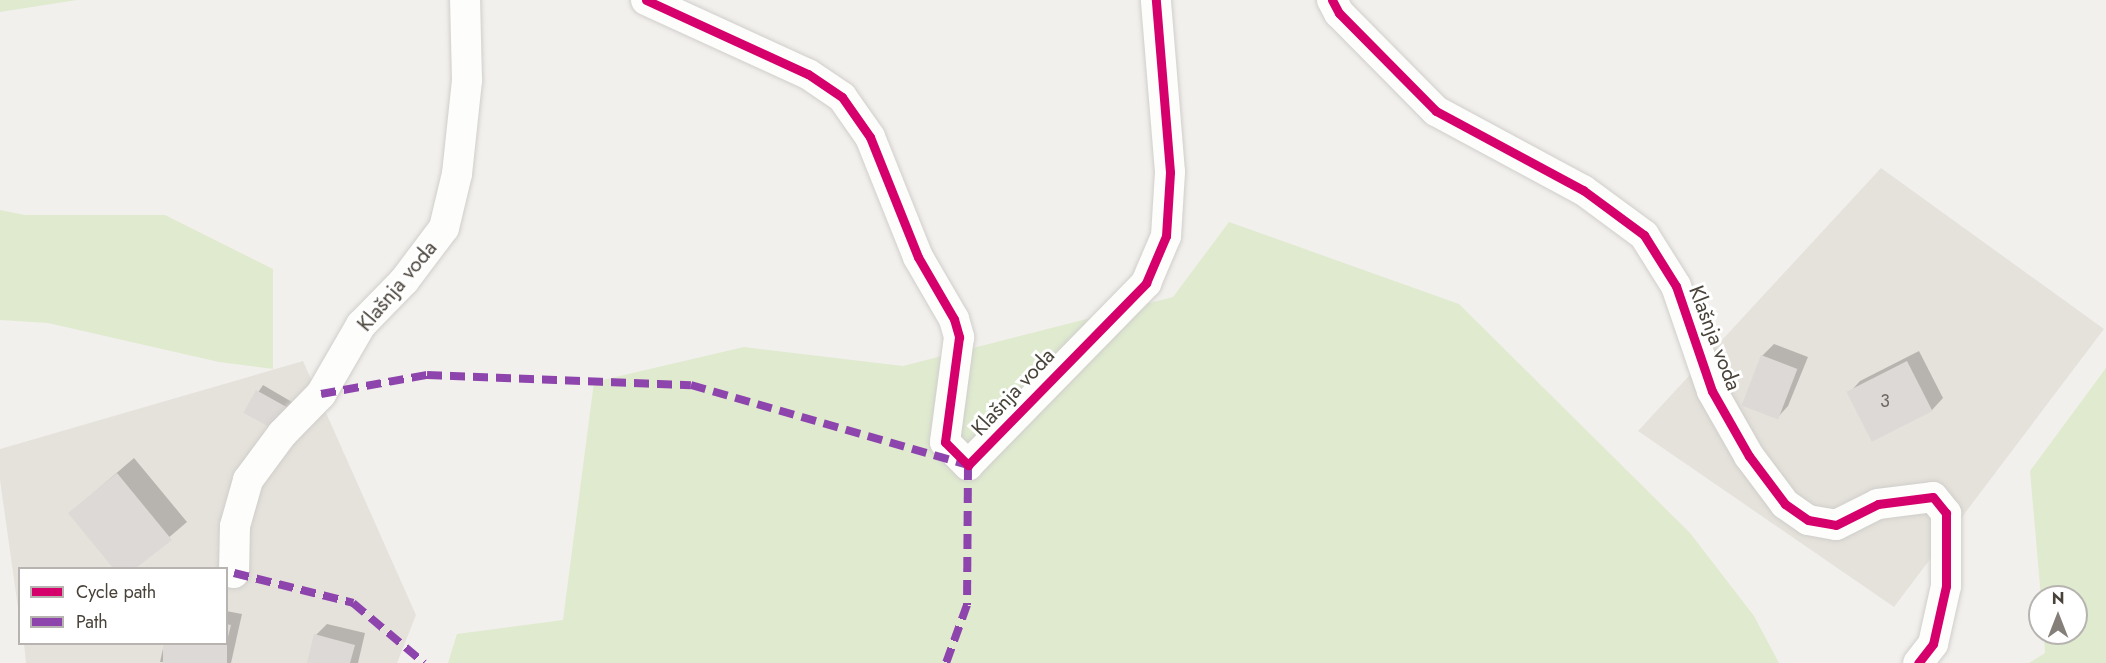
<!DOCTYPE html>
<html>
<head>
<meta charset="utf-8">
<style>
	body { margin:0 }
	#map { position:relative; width:2106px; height:663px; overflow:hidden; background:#f2f0ed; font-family:Jost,sans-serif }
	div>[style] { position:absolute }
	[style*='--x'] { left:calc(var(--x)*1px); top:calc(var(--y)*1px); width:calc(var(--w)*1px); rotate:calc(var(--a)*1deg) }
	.residential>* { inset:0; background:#e5e2db }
	.green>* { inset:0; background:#dfeacf }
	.shadow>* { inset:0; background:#0003 }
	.building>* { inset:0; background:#dcd9d6; transform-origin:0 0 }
	.roads { filter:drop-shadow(0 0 2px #d0cecb) drop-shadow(0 0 2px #d0cecb) }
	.minor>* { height:30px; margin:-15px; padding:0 15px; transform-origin:15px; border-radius:15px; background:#fdfdfc }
	.quiet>* { height:8px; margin-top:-4px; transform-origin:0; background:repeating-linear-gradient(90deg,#8e44ad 0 15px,transparent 0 23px) }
	.cycleway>* { height:9px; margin:-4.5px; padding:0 4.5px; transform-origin:4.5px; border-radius:4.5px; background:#d6006c }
	span { translate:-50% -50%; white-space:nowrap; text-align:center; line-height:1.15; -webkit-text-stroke:6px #fff; paint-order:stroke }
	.number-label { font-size:18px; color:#6e6861 }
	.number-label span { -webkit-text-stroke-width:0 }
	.street-label { font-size:21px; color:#484239 }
	.legend { position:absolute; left:18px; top:567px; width:210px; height:78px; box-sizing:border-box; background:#fff; border:2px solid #b6b3b0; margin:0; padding:8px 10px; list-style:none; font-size:18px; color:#484239 }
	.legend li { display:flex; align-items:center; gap:12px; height:30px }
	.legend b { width:30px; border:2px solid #b6b3b0 }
	.north { position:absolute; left:2028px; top:585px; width:60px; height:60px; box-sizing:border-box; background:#fff; border:2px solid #b6b3b0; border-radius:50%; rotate:0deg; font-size:16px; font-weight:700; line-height:24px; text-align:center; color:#484239 }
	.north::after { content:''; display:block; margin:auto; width:21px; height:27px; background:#847f78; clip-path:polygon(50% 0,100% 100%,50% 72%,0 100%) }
</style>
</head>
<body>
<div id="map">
	<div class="residential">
		<i style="clip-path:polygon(1881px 168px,2104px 329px,1894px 607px,1638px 431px)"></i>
		<i style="clip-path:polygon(303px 361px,416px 615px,397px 663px,26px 663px,24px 644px,226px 644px,226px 568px,20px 568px,19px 615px,0 480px,0 449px)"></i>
	</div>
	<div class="green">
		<i style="clip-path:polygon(0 0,77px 0,0 12px)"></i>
		<i style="clip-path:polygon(0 210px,25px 215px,165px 215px,273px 269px,273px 369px,219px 362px,48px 323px,0 320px)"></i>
		<i style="clip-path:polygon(1229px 222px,1459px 304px,1690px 533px,1754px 616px,1779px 663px,448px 663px,457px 634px,563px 620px,594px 382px,744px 347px,903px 366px,1173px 297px)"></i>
		<i style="clip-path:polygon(2106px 368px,2106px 663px,2029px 663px,2045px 653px,2044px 633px,2076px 633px,2076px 597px,2041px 597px,2030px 471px)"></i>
	</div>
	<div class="shadow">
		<i style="clip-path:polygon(1774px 344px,1808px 357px,1788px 406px,1777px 418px,1762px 356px)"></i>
		<i style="clip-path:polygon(1919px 351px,1943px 398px,1932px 410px,1849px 393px,1860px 381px)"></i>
		<i style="clip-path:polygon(263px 385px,292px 402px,280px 423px,245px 412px)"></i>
		<i style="clip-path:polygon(134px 458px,187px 522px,133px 568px,115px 568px,70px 513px)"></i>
		<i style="clip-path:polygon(226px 611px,242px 614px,231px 663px,160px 662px,164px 644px,226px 644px)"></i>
		<i style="clip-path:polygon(327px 624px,365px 633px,358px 663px,308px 663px,316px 635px)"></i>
	</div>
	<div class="building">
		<i style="left:1761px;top:355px;width:39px;height:54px;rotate:21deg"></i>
		<i style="left:1907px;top:361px;width:56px;height:68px;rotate:63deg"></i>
		<i style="left:256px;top:390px;width:37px;height:26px;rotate:29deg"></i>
		<i style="clip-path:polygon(117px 473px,172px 540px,136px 568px,113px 568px,68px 513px)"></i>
		<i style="clip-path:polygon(226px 624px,231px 625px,227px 641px,226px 641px)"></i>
		<i style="clip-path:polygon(314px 634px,355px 645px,350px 663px,307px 663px)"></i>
		<i style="left:163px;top:644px;width:64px;height:19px"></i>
	</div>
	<div class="roads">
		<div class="minor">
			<i style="--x:646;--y:0;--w:178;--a:24.6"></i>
			<i style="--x:808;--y:74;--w:41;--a:34.1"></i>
			<i style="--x:842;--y:97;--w:49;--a:55"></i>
			<i style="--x:870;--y:137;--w:129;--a:68.2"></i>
			<i style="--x:918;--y:257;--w:72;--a:59.9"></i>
			<i style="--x:954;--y:319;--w:19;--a:74"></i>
			<i style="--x:959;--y:337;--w:106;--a:97.6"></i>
			<i style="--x:945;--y:442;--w:33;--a:45"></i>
			<i style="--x:968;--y:465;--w:255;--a:-45.6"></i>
			<i style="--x:1146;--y:283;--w:51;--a:-66.9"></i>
			<i style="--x:1166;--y:236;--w:64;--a:-86.4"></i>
			<i style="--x:1170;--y:172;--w:173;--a:-94.7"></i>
			<i style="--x:1332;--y:0;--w:15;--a:62"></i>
			<i style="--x:1339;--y:13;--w:138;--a:45.3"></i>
			<i style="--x:1436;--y:111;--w:167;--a:28.3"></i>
			<i style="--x:1583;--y:190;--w:76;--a:36.4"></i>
			<i style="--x:1644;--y:235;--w:60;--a:57.9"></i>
			<i style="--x:1676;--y:286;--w:111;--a:71.1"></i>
			<i style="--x:1712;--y:391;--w:75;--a:60.4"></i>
			<i style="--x:1749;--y:456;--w:60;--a:53.1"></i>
			<i style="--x:1785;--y:504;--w:28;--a:35"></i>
			<i style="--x:1808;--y:520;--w:28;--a:10"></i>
			<i style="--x:1836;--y:525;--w:47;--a:-26.6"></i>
			<i style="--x:1878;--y:504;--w:55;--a:-7.3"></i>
			<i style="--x:1933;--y:497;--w:21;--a:51"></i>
			<i style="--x:1946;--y:513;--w:73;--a:90"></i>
			<i style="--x:1946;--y:586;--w:59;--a:102.6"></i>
			<i style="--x:1933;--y:644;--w:24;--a:128"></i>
			<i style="--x:234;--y:573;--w:47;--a:-88.8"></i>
			<i style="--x:235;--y:526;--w:48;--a:-74.2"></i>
			<i style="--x:248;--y:480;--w:57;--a:-53.5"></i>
			<i style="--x:282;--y:434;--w:56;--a:-45.7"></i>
			<i style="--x:321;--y:394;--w:80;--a:-59.9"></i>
			<i style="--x:361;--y:325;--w:62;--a:-45.7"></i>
			<i style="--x:404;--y:281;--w:66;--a:-53"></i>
			<i style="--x:444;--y:228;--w:56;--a:-76.5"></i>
			<i style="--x:457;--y:174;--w:95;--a:-83.9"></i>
			<i style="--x:467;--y:80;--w:80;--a:-91.4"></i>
		</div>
	</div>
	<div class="quiet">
		<i style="--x:321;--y:394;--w:108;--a:-10.2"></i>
		<i style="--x:427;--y:375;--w:264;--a:2.2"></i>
		<i style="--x:691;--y:385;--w:288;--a:16.1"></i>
		<i style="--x:968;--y:465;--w:140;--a:90.4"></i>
		<i style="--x:967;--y:605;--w:62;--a:109.9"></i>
		<i style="--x:234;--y:573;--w:123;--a:14.1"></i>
		<i style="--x:353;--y:603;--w:93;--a:40.2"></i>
	</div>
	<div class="cycleway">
		<i style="--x:646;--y:0;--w:178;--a:24.6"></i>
		<i style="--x:808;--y:74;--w:41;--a:34.1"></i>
		<i style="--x:842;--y:97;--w:49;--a:55"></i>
		<i style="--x:870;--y:137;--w:129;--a:68.2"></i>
		<i style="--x:918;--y:257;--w:72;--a:59.9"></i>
		<i style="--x:954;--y:319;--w:19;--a:74"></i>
		<i style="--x:959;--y:337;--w:106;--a:97.6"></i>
		<i style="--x:945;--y:442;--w:33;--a:45"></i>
		<i style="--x:968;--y:465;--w:255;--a:-45.6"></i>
		<i style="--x:1146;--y:283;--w:51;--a:-66.9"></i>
		<i style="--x:1166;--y:236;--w:64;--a:-86.4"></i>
		<i style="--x:1170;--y:172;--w:173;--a:-94.7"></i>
		<i style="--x:1332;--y:0;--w:15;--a:62"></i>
		<i style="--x:1339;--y:13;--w:138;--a:45.3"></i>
		<i style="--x:1436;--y:111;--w:167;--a:28.3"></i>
		<i style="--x:1583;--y:190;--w:76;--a:36.4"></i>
		<i style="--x:1644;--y:235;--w:60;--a:57.9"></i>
		<i style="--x:1676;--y:286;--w:111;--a:71.1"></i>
		<i style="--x:1712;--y:391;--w:75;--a:60.4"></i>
		<i style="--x:1749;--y:456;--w:60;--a:53.1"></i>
		<i style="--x:1785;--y:504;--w:28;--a:35"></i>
		<i style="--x:1808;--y:520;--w:28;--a:10"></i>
		<i style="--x:1836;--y:525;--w:47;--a:-26.6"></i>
		<i style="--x:1878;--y:504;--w:55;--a:-7.3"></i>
		<i style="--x:1933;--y:497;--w:21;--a:51"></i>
		<i style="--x:1946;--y:513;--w:73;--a:90"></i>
		<i style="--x:1946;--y:586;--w:59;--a:102.6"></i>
		<i style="--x:1933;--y:644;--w:24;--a:128"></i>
	</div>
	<div class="number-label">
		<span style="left:1885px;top:401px">3</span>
	</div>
	<div class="street-label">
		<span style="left:397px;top:286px;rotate:-50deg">Klašnja voda</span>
		<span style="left:1715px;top:338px;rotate:69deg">Klašnja voda</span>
		<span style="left:1013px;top:392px;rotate:-47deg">Klašnja voda</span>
	</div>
	<ul class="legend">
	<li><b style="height:8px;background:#d6006c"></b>Cycle path</li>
	<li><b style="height:8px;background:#8e44ad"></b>Path</li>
	</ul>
	<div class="north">N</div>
</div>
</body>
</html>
